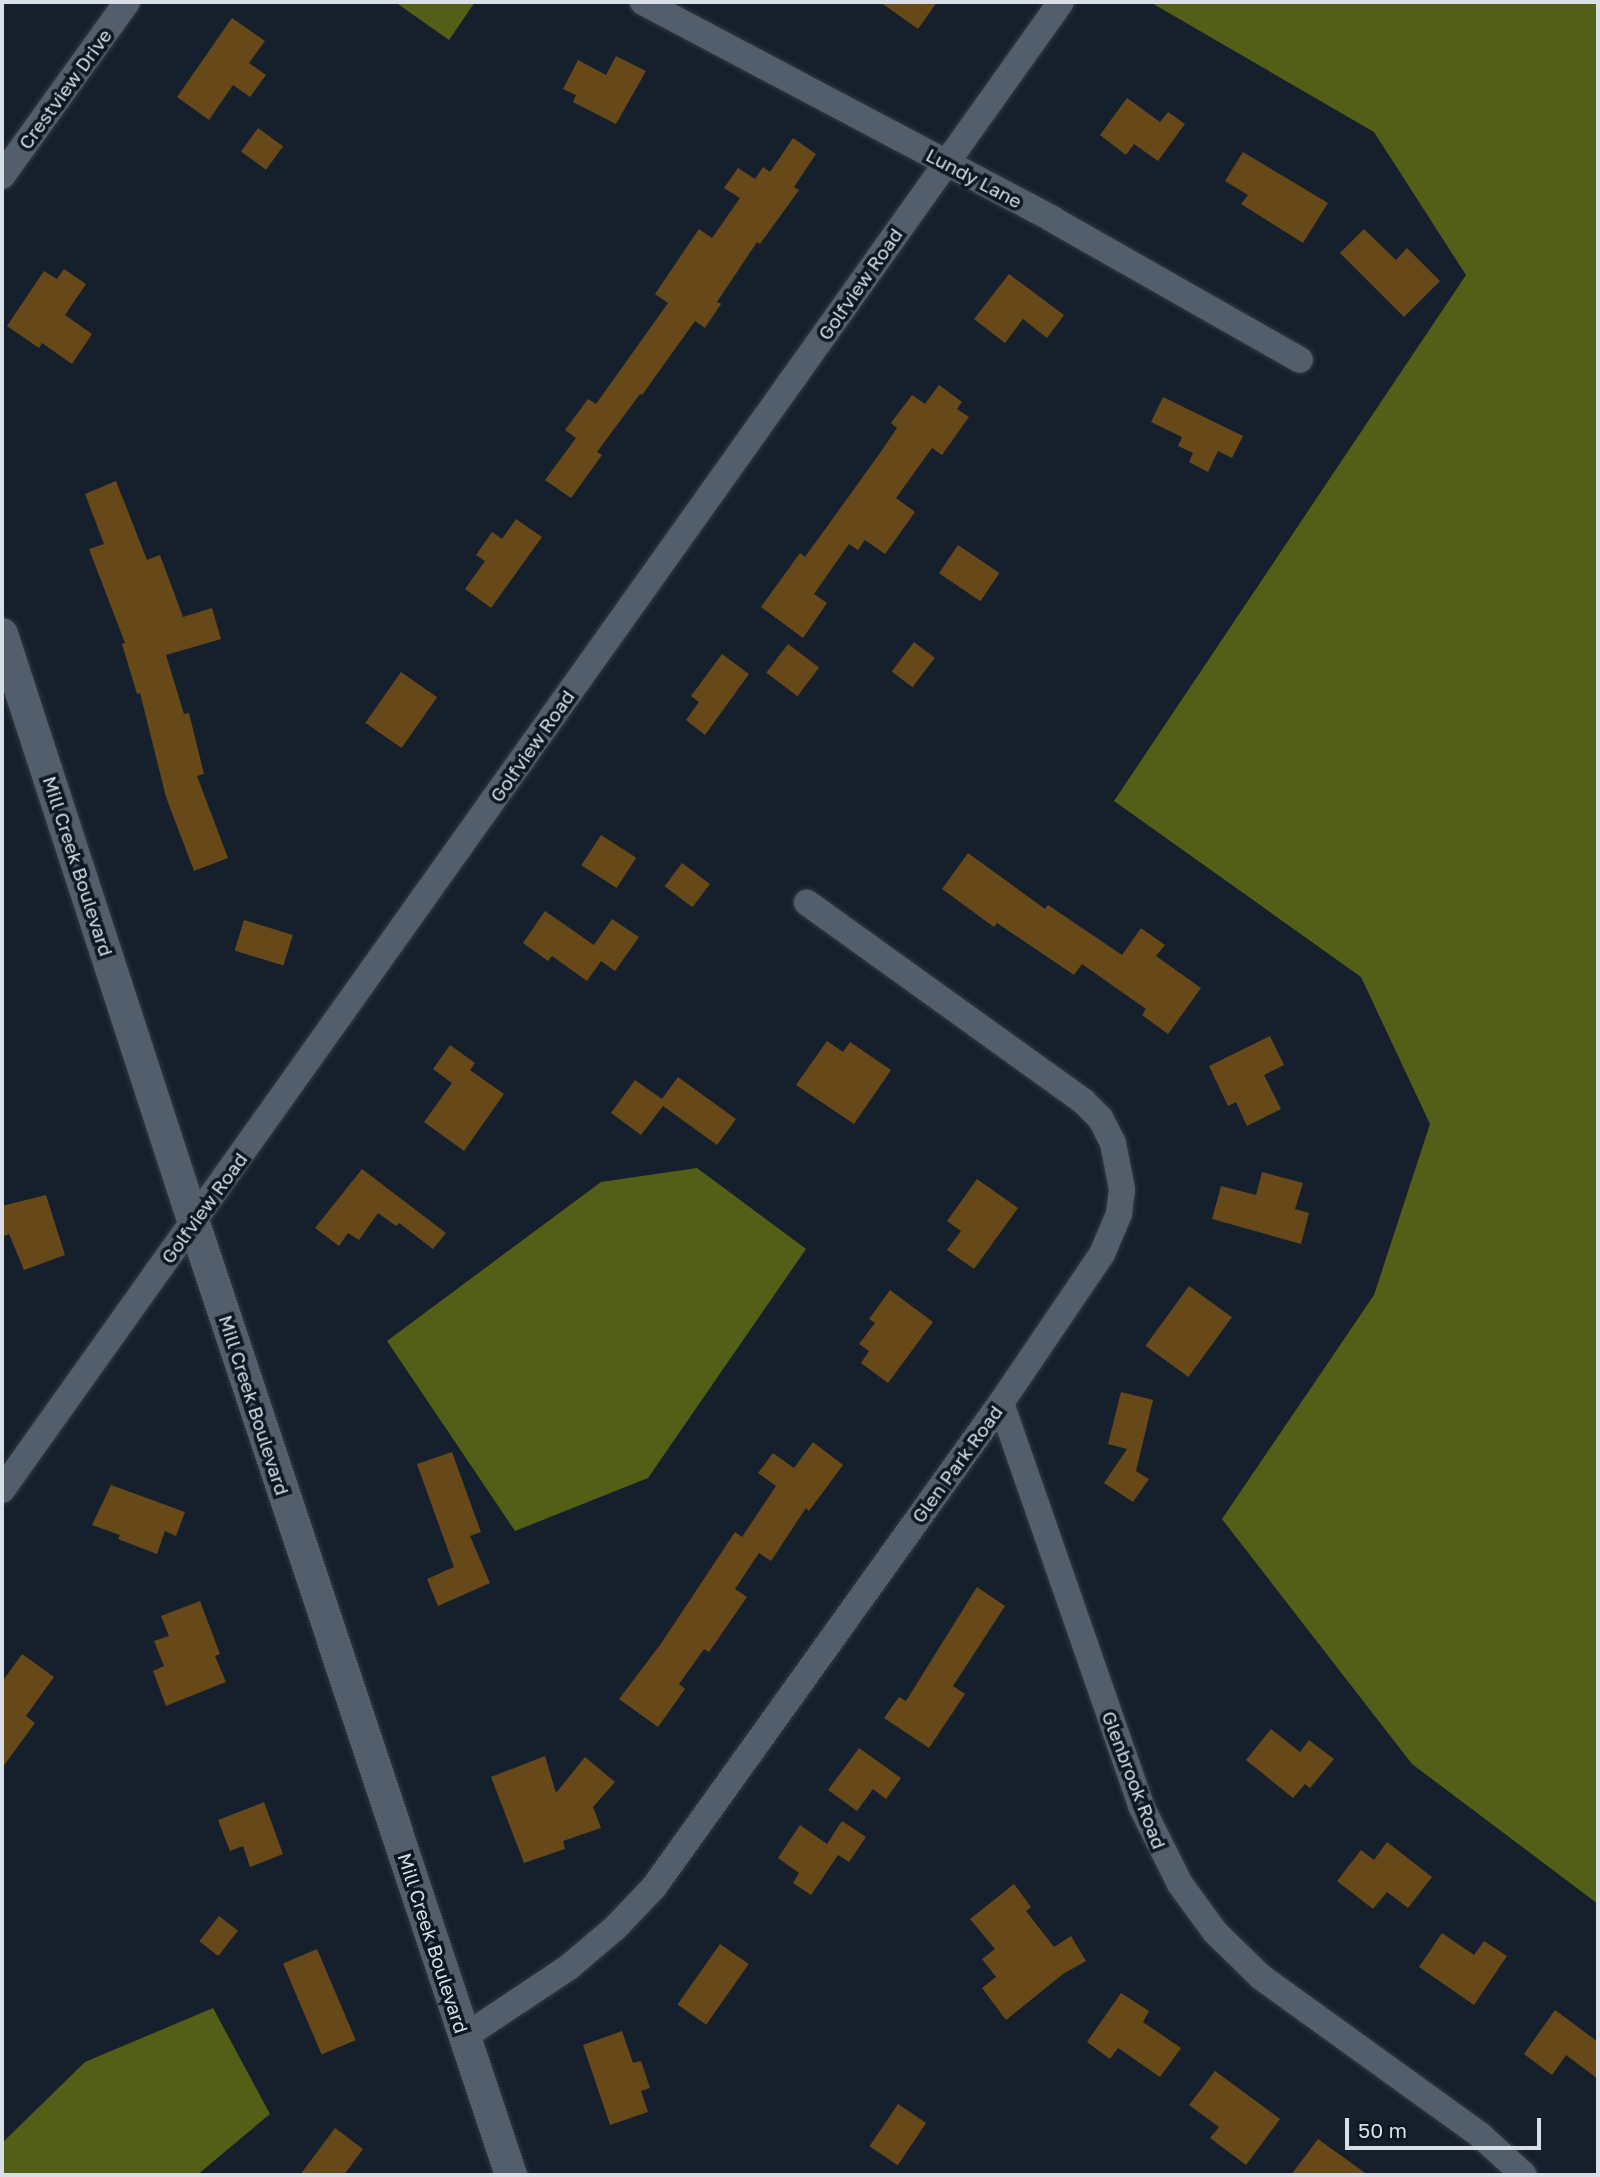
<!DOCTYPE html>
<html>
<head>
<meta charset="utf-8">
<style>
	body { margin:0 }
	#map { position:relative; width:1600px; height:2177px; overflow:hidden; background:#16202c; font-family:"Golos Text",sans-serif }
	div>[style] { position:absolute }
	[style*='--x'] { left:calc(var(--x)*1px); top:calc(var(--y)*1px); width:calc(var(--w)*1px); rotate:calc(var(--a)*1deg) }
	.forest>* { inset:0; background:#535e16 }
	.building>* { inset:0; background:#674818; transform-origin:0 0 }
	.roads { filter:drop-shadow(0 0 2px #323942) drop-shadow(0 0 2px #323942) }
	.minor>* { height:26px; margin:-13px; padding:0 13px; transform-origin:13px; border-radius:13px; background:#525e6b }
	.tertiary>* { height:32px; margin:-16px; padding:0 16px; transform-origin:16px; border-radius:16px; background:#525e6b }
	span { translate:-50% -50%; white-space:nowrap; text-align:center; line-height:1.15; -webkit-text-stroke:7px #0d1722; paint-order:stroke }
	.street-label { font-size:19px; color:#d8dfe7 }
	.frame { position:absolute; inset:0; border:4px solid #d8dfe7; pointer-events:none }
	.scale { position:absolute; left:1345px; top:2118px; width:196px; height:32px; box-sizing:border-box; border:4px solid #d8dfe7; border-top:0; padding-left:9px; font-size:21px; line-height:24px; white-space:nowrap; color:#d8dfe7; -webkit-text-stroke:5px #0d1722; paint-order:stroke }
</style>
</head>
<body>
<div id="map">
	<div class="forest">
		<i style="clip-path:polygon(395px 2px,475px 2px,449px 40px)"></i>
		<i style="clip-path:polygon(1150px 2px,1598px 2px,1598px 1904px,1412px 1764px,1222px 1519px,1374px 1295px,1430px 1124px,1361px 977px,1114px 801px,1466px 275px,1374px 132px)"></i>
		<i style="clip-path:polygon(697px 1168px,806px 1249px,648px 1478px,515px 1531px,387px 1341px,601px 1182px)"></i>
		<i style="clip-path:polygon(213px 2008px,270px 2114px,197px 2175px,2px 2175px,2px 2143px,85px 2062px)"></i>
	</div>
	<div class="building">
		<i style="clip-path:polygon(880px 2px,937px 2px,918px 29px)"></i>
		<i style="clip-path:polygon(232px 18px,265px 41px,249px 63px,266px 75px,250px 97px,233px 85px,209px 120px,177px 97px)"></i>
		<i style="clip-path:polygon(616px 56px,646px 71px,616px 124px,573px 102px,576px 95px,563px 89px,578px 60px,606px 75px)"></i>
		<i style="clip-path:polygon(1127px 98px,1160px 122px,1168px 112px,1185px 124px,1158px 161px,1134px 144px,1126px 155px,1100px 135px)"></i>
		<i style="left:258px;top:128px;width:31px;height:29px;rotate:36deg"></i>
		<i style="clip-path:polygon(793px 138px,816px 154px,794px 187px,799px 190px,760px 244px,757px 242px,717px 302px,721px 304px,705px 328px,695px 321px,642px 395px,640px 394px,597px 452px,602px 455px,571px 498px,545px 480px,576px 438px,565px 430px,588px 399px,596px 404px,668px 303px,655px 294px,699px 229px,712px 238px,740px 198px,724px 188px,738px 168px,755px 179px,763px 167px,770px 172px)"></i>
		<i style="clip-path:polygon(1243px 152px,1328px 203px,1303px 243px,1241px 204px,1248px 195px,1225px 181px)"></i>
		<i style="clip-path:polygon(1364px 229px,1396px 260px,1407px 248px,1440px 281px,1404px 317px,1340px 253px)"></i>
		<i style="clip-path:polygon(64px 269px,86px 284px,65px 315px,92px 334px,72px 364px,42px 343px,39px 348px,7px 326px,44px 271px,57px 279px)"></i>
		<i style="clip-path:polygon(1009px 274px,1064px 315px,1047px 338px,1023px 319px,1005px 343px,974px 319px)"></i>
		<i style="clip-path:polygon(939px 385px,962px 402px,957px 409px,969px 417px,942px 455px,932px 448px,896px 498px,915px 512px,885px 554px,865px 540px,858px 550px,849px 544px,814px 594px,827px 603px,803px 638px,761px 607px,800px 553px,805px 557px,880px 453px,897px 428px,891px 423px,912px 395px,925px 404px)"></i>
		<i style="clip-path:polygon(1163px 397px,1243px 436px,1232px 458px,1218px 451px,1208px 472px,1189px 462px,1193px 453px,1178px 446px,1182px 437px,1151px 422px)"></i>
		<i style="clip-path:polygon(116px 481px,147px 560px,160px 555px,183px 617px,212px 608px,221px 639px,166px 655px,184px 714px,189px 713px,204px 774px,197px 776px,228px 858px,194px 871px,166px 797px,140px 693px,137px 694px,122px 644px,125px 643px,89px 549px,104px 544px,85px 494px)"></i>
		<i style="clip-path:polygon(516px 519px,542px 537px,491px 608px,465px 589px,485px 561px,476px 555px,492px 532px,502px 539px)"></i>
		<i style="left:958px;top:545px;width:50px;height:34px;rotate:34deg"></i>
		<i style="left:914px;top:642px;width:26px;height:37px;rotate:37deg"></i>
		<i style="left:788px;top:644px;width:39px;height:36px;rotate:37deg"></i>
		<i style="clip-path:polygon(722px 654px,749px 674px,705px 735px,686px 720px,699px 702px,691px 696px)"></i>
		<i style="left:401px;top:672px;width:44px;height:62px;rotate:35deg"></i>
		<i style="left:601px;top:835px;width:42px;height:36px;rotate:33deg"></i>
		<i style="clip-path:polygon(968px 853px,1045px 909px,1048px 905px,1122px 955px,1141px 928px,1165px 945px,1156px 956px,1201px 988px,1168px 1034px,1142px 1015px,1146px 1009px,1082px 964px,1074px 975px,997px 923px,994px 927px,942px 889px)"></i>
		<i style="left:682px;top:863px;width:35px;height:29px;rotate:37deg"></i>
		<i style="clip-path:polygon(545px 911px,594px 945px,612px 919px,639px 937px,615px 971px,601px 961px,587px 981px,552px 956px,548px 961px,523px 943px)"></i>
		<i style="left:244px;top:920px;width:51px;height:32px;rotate:17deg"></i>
		<i style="clip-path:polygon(1270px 1036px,1284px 1065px,1264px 1075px,1281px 1109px,1247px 1126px,1236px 1102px,1228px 1106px,1209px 1066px)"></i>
		<i style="clip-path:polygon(827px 1041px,843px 1052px,850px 1042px,891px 1070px,854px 1124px,796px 1085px)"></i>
		<i style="clip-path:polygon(450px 1045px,475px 1063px,470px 1070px,504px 1094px,464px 1151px,424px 1122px,452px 1083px,433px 1069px)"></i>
		<i style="clip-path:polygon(678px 1077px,736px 1119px,717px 1145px,663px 1106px,641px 1135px,611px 1113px,635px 1080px,662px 1099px)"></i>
		<i style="clip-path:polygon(362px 1169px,446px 1233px,433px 1249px,399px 1223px,396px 1226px,378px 1213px,359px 1240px,348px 1233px,339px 1246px,315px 1228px)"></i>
		<i style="clip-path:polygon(1262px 1172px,1303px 1183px,1295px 1209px,1309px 1213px,1301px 1244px,1212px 1219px,1221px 1186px,1256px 1195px)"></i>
		<i style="clip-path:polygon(977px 1179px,1018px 1208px,974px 1269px,947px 1250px,961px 1231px,947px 1221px)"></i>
		<i style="clip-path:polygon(46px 1195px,65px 1255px,24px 1270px,9px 1234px,2px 1237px,2px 1206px)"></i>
		<i style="left:1189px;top:1286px;width:53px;height:74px;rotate:36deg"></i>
		<i style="clip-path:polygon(890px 1290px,933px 1322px,888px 1383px,861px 1363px,869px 1351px,859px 1344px,875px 1323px,869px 1319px)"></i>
		<i style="clip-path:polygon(1121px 1392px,1153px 1400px,1136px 1471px,1149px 1479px,1133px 1502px,1104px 1483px,1127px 1449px,1108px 1444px)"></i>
		<i style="clip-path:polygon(813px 1442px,843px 1465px,809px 1511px,806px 1508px,771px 1561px,759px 1553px,735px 1589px,747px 1597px,709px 1652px,704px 1649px,679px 1684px,685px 1689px,658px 1727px,619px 1699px,660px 1645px,735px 1532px,742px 1537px,776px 1486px,758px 1473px,773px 1453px,794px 1468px)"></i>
		<i style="clip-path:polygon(452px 1452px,481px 1532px,470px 1536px,490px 1583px,438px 1606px,427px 1579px,454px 1567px,417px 1464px)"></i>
		<i style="clip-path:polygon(111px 1485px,185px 1512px,176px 1536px,165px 1531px,157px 1554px,118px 1539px,120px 1535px,92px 1525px)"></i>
		<i style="clip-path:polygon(977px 1587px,1005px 1606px,953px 1686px,965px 1694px,929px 1748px,884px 1718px,899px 1697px,906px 1701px)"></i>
		<i style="clip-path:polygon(200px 1601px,220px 1654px,215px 1656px,226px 1682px,166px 1706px,153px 1671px,164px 1666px,154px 1641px,169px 1636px,161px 1616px)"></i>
		<i style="clip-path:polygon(22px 1654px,54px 1677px,26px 1716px,35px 1723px,2px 1768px,2px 1682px)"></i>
		<i style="clip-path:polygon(1271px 1729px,1300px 1752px,1309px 1740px,1334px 1759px,1310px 1788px,1305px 1784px,1293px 1798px,1246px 1760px)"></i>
		<i style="clip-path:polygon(859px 1748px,901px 1778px,886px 1799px,873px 1789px,857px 1811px,828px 1790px)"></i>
		<i style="clip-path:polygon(545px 1756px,556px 1793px,585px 1757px,615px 1782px,593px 1807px,601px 1828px,563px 1841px,565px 1849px,524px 1863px,491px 1777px)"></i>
		<i style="clip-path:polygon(264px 1802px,283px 1854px,250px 1867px,243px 1846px,230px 1851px,218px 1820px)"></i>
		<i style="clip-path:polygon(842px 1821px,866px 1837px,849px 1862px,838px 1855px,811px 1895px,793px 1883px,799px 1873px,778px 1858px,800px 1825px,827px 1844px)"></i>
		<i style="clip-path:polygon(1387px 1842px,1432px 1877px,1408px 1908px,1387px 1892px,1373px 1909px,1337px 1881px,1361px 1850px,1374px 1860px)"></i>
		<i style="clip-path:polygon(1014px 1884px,1031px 1907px,1026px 1911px,1054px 1947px,1071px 1936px,1086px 1961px,1063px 1974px,1006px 2020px,982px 1988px,996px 1977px,982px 1959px,995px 1949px,970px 1919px)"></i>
		<i style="left:219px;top:1916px;width:24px;height:32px;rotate:38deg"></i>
		<i style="clip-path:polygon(1442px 1933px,1474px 1955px,1484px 1941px,1507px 1956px,1474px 2005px,1419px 1967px)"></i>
		<i style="left:720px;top:1944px;width:35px;height:74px;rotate:35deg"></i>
		<i style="left:317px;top:1949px;width:99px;height:37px;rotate:67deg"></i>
		<i style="clip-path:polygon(1121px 1993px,1149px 2011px,1143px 2022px,1181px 2048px,1160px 2077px,1118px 2048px,1110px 2059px,1087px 2042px)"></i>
		<i style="clip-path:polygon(1555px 2010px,1598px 2042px,1598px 2079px,1566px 2055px,1552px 2075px,1524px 2054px)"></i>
		<i style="clip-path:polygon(622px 2031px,633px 2063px,641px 2061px,650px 2088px,641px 2091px,648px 2112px,610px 2125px,583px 2045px)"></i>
		<i style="clip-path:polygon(1215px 2071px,1280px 2119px,1246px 2165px,1210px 2138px,1219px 2127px,1189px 2105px)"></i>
		<i style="left:898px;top:2104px;width:34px;height:51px;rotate:34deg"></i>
		<i style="clip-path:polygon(335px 2128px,363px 2149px,344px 2175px,300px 2175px)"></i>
		<i style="clip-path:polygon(1318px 2139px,1368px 2175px,1291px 2175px)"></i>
	</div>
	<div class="roads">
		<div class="minor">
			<i style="--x:643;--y:2;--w:463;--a:27.9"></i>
			<i style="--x:1052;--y:219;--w:285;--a:29.6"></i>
			<i style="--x:2;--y:176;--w:214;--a:-54.3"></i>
			<i style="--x:1001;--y:1403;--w:427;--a:70.8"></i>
			<i style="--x:1141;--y:1806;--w:87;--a:63.4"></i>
			<i style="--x:1180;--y:1884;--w:59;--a:53.9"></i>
			<i style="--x:1215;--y:1932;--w:64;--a:44.4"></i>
			<i style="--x:1261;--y:1977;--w:270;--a:35.8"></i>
			<i style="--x:1480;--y:2135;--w:59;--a:42.3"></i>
			<i style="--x:2;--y:1490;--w:1826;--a:-54.56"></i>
			<i style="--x:464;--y:2037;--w:126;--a:-33.7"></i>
			<i style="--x:569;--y:1967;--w:60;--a:-40.3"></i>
			<i style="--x:615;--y:1928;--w:57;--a:-46.4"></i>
			<i style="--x:654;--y:1887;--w:596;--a:-54.36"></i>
			<i style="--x:1001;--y:1403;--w:180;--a:-55.9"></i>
			<i style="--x:1102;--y:1254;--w:43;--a:-67"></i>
			<i style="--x:1119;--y:1214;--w:25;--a:-83"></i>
			<i style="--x:1122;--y:1189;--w:47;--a:-101.1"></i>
			<i style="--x:1113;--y:1143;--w:28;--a:-117"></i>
			<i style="--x:1100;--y:1118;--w:24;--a:-135"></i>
			<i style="--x:1083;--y:1101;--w:340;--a:-144.3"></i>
		</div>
		<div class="tertiary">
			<i style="--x:2;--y:634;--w:620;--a:71.95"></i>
			<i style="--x:194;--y:1223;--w:1003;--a:71.58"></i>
		</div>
	</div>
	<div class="street-label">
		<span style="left:65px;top:89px;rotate:-54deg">Crestview Drive</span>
		<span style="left:974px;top:178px;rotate:28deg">Lundy Lane</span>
		<span style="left:860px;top:284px;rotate:-55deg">Golfview Road</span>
		<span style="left:532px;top:746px;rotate:-55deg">Golfview Road</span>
		<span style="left:78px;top:866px;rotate:72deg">Mill Creek Boulevard</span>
		<span style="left:204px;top:1208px;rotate:-54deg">Golfview Road</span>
		<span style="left:254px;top:1405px;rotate:72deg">Mill Creek Boulevard</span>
		<span style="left:957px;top:1464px;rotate:-54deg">Glen Park Road</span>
		<span style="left:1134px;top:1780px;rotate:69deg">Glenbrook Road</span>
		<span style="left:433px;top:1943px;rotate:72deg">Mill Creek Boulevard</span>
	</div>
	<div class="frame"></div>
	<div class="scale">50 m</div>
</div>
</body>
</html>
